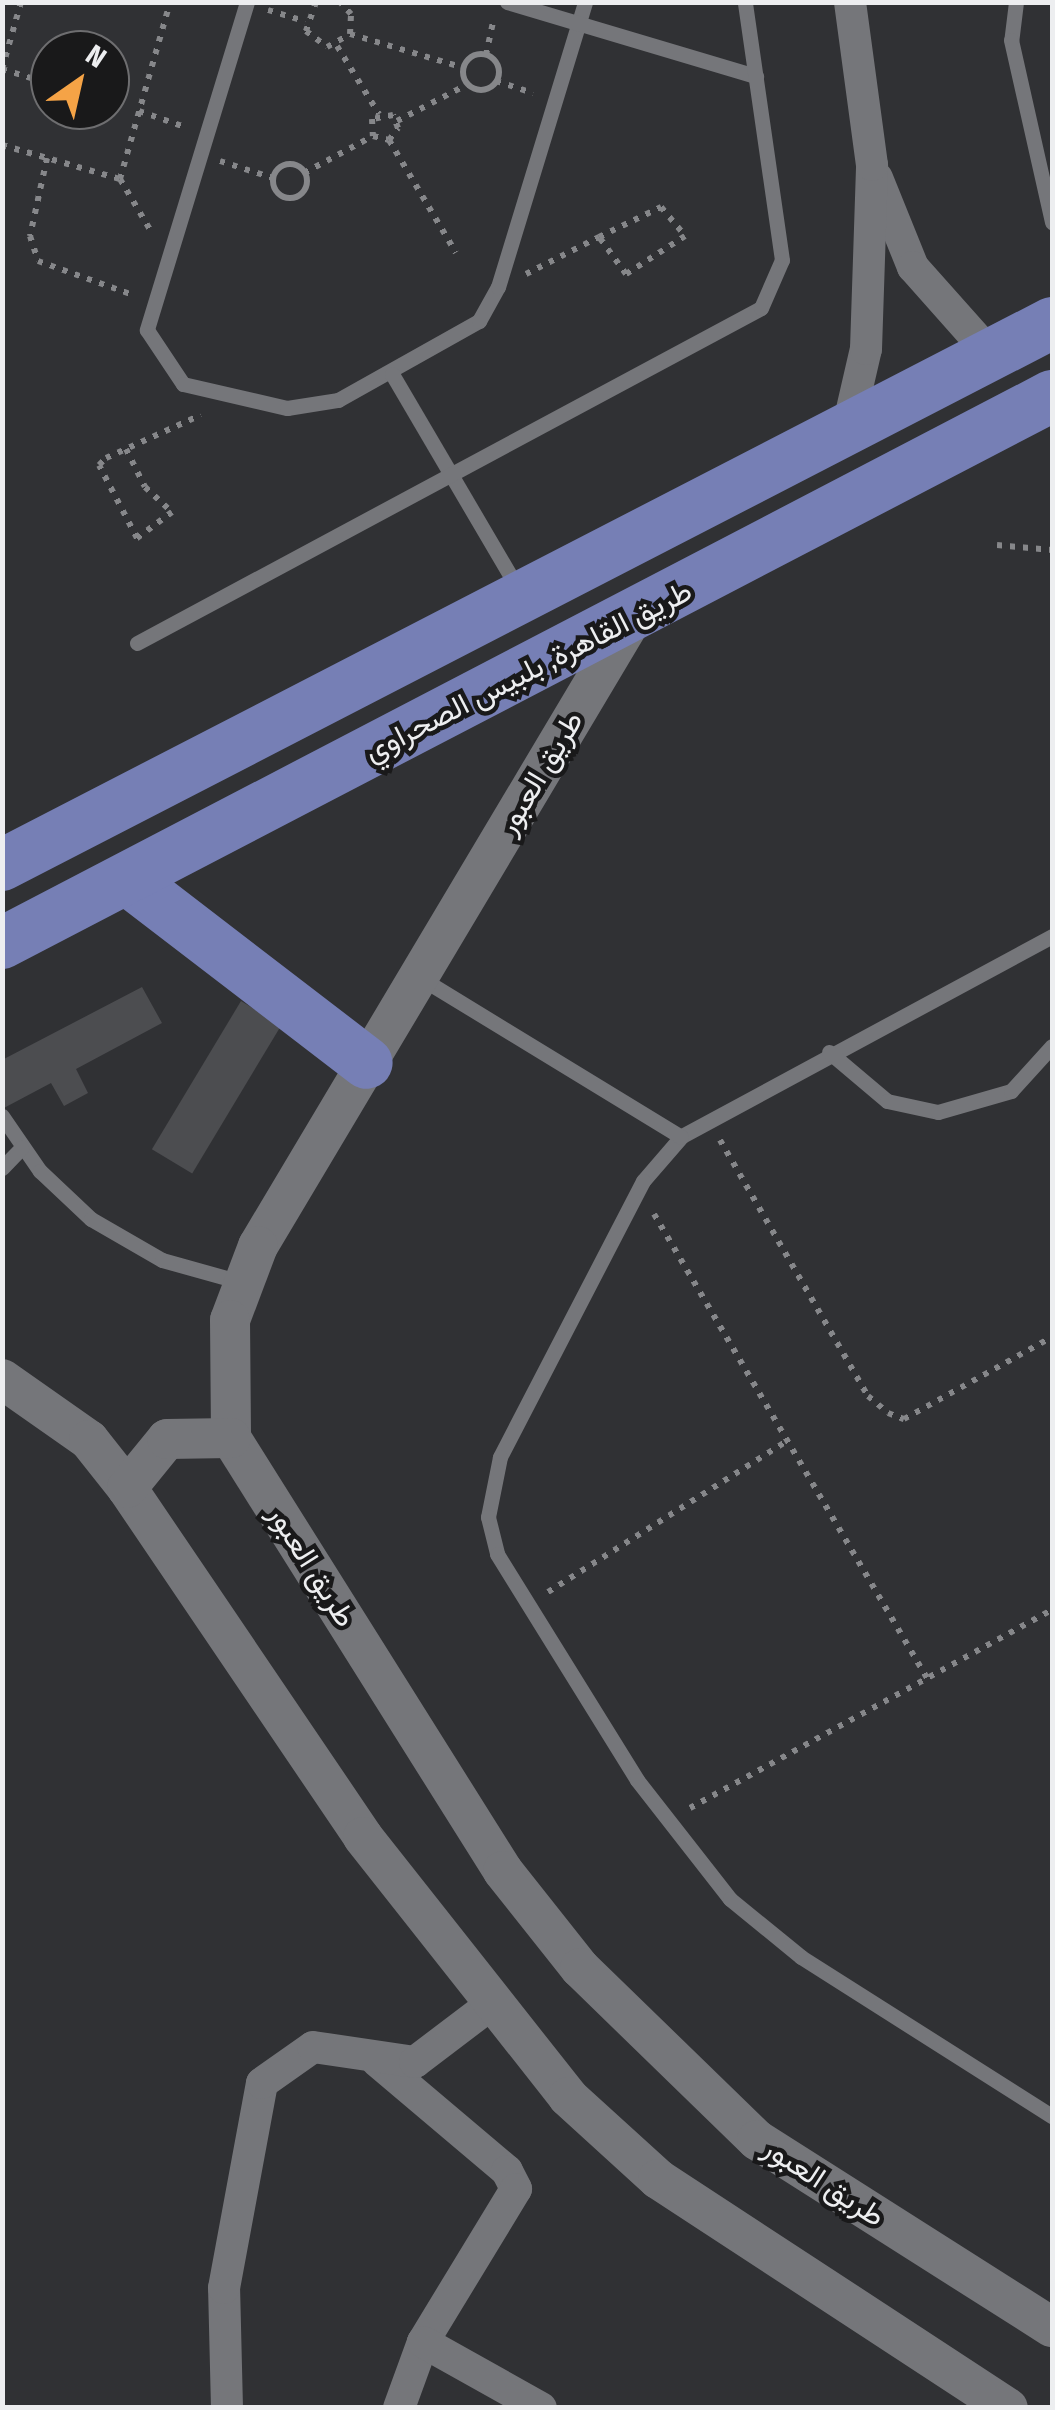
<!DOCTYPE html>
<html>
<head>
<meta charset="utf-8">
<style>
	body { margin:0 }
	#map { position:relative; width:1055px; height:2410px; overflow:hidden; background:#303134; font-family:"Fira Sans Condensed",Vazirmatn,sans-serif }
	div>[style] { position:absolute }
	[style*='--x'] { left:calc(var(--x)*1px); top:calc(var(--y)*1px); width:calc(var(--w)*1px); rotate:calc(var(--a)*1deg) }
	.building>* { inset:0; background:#4c4d50; transform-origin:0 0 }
	.path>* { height:6px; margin-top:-3px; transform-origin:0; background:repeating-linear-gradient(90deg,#86878a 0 5px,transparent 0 13px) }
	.path>.ring { margin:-3px; padding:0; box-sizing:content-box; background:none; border:6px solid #86878a; border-radius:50% }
	.service>* { height:15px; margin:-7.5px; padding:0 7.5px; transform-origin:7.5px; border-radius:7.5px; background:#75767a }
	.minor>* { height:32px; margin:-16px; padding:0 16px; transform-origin:16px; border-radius:16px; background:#75767a }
	.tertiary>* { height:40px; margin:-20px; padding:0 20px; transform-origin:20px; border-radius:20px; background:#75767a }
	.trunk>* { height:52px; margin:-26px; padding:0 26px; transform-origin:26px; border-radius:26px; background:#767fb5 }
	span { translate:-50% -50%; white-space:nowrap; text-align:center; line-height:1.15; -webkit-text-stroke:9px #19191a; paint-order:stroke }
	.street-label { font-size:30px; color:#edeef0 }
	.frame { position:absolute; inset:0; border:5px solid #edeef0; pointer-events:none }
	.north { position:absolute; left:30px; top:30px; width:100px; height:100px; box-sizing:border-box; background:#19191a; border:2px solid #6e6e70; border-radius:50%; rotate:34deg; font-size:28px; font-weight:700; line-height:40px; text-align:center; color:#edeef0 }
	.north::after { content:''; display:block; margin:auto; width:35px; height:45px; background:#f5a346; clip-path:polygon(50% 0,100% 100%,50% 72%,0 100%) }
</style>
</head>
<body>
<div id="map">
	<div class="building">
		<i style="clip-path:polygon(142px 987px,162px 1023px,76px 1069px,88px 1093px,64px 1106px,51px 1083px,2px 1109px,2px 1060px)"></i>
		<i style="left:241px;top:1001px;width:47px;height:173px;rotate:31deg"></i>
	</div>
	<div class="path">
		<i style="--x:21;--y:2;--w:70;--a:105.8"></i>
		<i style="--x:2;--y:69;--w:50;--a:17.4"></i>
		<i style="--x:316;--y:2;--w:31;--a:109"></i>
		<i style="--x:306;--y:31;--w:26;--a:37"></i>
		<i style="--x:327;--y:47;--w:26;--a:-29"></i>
		<i style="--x:350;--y:34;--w:20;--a:-87"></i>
		<i style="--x:351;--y:14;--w:16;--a:-133"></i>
		<i style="--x:268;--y:10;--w:39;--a:17"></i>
		<i style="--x:350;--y:34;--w:119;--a:16.6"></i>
		<i style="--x:337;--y:46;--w:80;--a:58.3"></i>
		<i class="ring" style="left:463px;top:54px;width:30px;height:30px"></i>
		<i style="--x:486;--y:55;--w:33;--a:-78"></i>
		<i style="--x:496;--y:81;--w:39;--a:18"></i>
		<i style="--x:139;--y:111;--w:49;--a:19.2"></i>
		<i style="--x:397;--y:121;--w:80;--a:-27.5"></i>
		<i style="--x:389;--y:140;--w:131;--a:59.3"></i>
		<i style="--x:2;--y:145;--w:123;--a:16.1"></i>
		<i style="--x:120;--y:179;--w:184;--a:-74.2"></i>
		<i style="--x:47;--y:158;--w:80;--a:102.3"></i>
		<i style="--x:30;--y:236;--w:26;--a:72"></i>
		<i style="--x:38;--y:261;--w:101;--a:19.7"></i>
		<i style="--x:220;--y:161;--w:56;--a:17.8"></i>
		<i class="ring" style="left:273px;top:164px;width:28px;height:28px"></i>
		<i style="--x:304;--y:173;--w:78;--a:-28.2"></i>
		<i style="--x:373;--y:136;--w:16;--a:14"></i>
		<i style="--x:389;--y:140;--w:15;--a:-53"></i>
		<i style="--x:398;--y:128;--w:14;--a:-111"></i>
		<i style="--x:393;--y:115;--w:21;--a:169"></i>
		<i style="--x:372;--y:119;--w:17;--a:87"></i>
		<i style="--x:120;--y:179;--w:63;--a:59.3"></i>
		<i style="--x:526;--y:274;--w:82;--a:-26.9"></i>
		<i style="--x:599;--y:237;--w:69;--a:-25.8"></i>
		<i style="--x:661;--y:207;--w:38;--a:50"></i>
		<i style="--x:685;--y:236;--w:70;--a:147.2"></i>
		<i style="--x:626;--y:274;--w:46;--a:-126.1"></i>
		<i style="--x:126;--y:449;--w:42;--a:63.4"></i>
		<i style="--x:145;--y:487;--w:37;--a:43"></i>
		<i style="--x:172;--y:512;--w:44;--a:143.4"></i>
		<i style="--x:137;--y:538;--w:82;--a:-117.5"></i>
		<i style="--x:99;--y:465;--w:10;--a:-45"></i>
		<i style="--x:106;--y:458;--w:104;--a:-24.4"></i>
		<i style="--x:997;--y:545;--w:55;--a:5.2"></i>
		<i style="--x:720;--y:1140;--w:296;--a:60"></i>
		<i style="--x:868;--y:1396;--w:26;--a:40"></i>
		<i style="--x:888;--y:1413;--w:17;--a:21"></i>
		<i style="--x:904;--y:1419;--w:169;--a:-29"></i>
		<i style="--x:654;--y:1214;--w:538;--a:59.53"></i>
		<i style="--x:548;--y:1592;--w:284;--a:-32.3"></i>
		<i style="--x:690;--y:1808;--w:413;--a:-28.7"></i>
	</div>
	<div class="service">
		<i style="--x:247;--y:2;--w:343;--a:107"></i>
		<i style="--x:147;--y:330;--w:65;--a:56.3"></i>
		<i style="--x:183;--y:384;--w:107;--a:13"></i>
		<i style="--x:287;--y:408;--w:52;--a:-8.9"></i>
		<i style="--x:338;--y:400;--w:162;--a:-29.3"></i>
		<i style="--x:479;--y:321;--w:39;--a:-61"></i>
		<i style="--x:498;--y:287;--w:298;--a:-73"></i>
		<i style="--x:507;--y:2;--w:260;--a:16.6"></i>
		<i style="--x:1016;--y:2;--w:38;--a:97"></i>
		<i style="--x:1011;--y:40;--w:187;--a:77.3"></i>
		<i style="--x:392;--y:374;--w:253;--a:59.6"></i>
		<i style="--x:137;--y:643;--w:708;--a:-28.23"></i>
		<i style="--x:761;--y:308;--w:52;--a:-66.4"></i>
		<i style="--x:782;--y:260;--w:261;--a:-98.2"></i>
		<i style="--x:1052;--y:936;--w:422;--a:151.6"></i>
		<i style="--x:681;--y:1137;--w:58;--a:130.8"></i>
		<i style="--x:643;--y:1181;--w:311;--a:117.4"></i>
		<i style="--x:500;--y:1457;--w:61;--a:101.3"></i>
		<i style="--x:488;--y:1517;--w:38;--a:76"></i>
		<i style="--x:497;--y:1554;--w:266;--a:58.2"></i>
		<i style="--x:637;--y:1780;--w:151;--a:52"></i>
		<i style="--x:730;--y:1899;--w:92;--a:39.2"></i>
		<i style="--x:801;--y:1957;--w:297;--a:32.4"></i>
		<i style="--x:419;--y:977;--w:307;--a:31.4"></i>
		<i style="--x:829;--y:1052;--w:76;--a:40.2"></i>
		<i style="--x:887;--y:1101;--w:52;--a:12.2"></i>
		<i style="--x:938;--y:1112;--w:76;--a:-16"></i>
		<i style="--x:1011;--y:1091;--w:61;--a:-47.7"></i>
		<i style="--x:2;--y:1116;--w:67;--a:55.4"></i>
		<i style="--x:40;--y:1171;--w:70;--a:43.3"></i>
		<i style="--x:91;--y:1219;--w:82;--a:30"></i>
		<i style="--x:162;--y:1260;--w:82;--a:15.6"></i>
		<i style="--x:2;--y:1168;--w:28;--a:-46"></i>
	</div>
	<div class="minor">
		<i style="--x:877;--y:178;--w:96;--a:68"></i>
		<i style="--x:913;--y:267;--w:118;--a:48.4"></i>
		<i style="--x:847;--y:431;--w:84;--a:-77"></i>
		<i style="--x:866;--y:349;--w:184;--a:-88.1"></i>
		<i style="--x:872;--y:165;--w:164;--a:-97.7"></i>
		<i style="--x:377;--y:2061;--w:170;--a:40.2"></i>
		<i style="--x:507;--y:2171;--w:20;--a:63"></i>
		<i style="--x:516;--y:2189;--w:179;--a:121.3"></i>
		<i style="--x:423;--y:2342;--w:70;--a:110"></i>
		<i style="--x:423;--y:2342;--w:135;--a:29.2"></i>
		<i style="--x:227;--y:2408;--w:120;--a:-91.4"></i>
		<i style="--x:224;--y:2288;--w:208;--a:-79.5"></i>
		<i style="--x:262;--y:2083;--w:62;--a:-35.2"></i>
		<i style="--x:313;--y:2047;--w:103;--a:8.4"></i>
		<i style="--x:415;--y:2062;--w:94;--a:-37.2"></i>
	</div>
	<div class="tertiary">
		<i style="--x:633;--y:617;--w:732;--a:120.8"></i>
		<i style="--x:258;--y:1246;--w:79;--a:110.7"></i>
		<i style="--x:230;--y:1320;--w:118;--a:89.5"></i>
		<i style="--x:231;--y:1438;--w:511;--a:57.86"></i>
		<i style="--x:503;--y:1871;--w:124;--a:51.6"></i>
		<i style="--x:580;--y:1968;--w:247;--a:44.2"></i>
		<i style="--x:757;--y:2140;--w:349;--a:32.4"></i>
		<i style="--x:2;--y:1379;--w:106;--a:35"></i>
		<i style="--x:89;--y:1440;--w:61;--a:51.6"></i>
		<i style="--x:127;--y:1488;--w:421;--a:55.9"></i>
		<i style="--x:363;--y:1837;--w:331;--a:51.7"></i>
		<i style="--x:568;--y:2097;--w:122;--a:42.3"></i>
		<i style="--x:658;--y:2179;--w:418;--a:33.2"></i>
		<i style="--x:127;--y:1488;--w:63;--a:-50.8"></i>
		<i style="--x:167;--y:1439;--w:64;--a:-0.9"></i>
	</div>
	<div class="trunk">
		<i style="--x:2;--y:865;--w:1182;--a:-27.3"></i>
		<i style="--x:127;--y:879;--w:302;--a:37.5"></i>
		<i style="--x:2;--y:943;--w:1184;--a:-27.52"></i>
	</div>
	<div class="street-label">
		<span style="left:528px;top:671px;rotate:-27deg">طريق القاهرة, بلبيس الصحراوي</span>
		<span style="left:540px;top:773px;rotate:-59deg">طريق العبور</span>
		<span style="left:312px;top:1566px;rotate:58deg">طريق العبور</span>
		<span style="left:824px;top:2182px;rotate:33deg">طريق العبور</span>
	</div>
	<div class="frame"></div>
	<div class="north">N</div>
</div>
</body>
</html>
